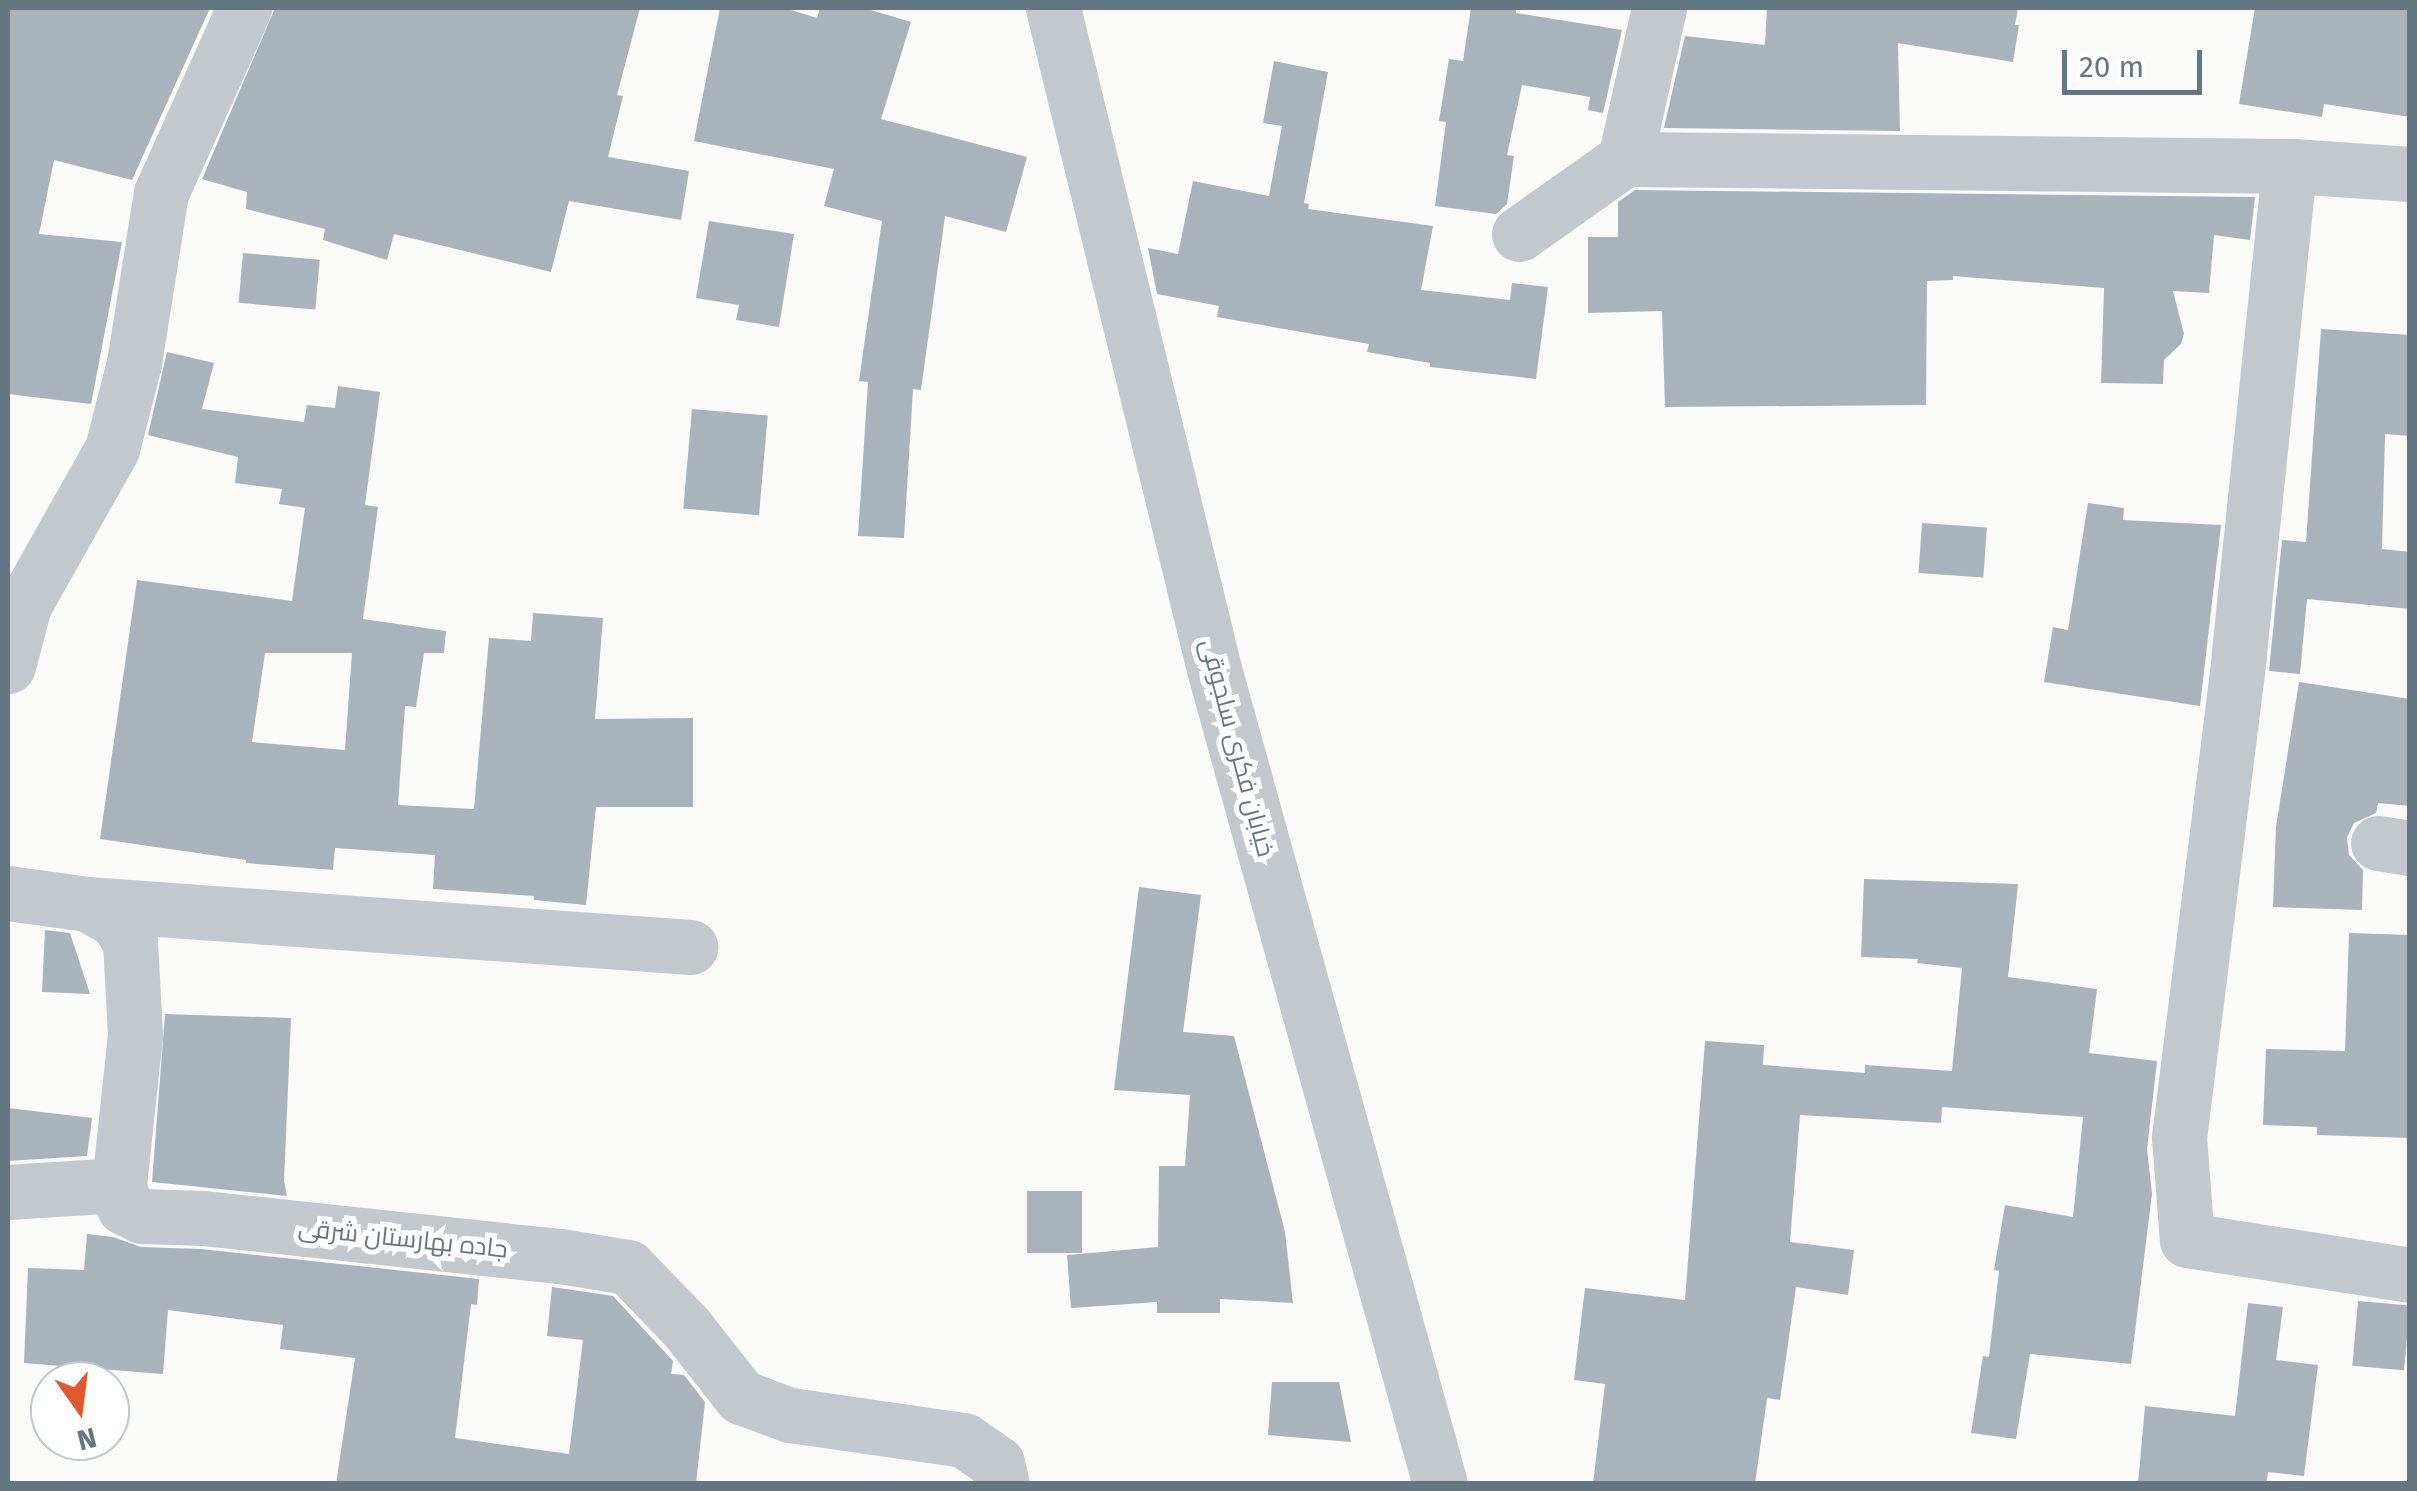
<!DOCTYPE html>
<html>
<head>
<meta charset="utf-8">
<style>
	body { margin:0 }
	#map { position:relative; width:2417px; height:1491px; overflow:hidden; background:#fafaf8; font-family:"Fira Sans",Cairo,sans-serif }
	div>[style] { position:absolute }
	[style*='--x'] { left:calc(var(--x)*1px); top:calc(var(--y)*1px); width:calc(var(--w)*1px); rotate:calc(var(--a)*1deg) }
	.building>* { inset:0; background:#aab3b9; transform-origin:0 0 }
	.minor>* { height:55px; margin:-27.5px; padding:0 27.5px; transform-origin:27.5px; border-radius:27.5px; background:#c3c8cc }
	span { translate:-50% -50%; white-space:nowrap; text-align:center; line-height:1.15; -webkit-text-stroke:10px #fff; paint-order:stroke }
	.street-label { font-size:25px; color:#657683 }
	.frame { position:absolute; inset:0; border:10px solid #657683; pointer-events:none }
	.north { position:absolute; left:30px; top:1361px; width:100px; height:100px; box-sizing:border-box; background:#fff; border:2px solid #c1c8cd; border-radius:50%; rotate:166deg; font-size:28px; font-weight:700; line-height:40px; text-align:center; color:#657683 }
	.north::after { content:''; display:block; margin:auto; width:35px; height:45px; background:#e4572e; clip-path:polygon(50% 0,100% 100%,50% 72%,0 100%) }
	.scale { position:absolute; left:2062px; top:50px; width:140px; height:45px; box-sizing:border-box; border:5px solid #657683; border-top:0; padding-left:12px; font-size:30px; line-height:35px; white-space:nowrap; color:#657683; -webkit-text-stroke:8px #fff; paint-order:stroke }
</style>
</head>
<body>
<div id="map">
	<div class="building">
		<i style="clip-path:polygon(8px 8px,210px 8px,132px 180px,54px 160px,39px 234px,122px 242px,91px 404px,8px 394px)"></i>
		<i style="clip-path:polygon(275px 8px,640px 8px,617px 95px,623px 96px,608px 157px,689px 171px,681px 220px,569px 201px,551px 272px,394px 234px,387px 260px,323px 240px,325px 229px,246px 209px,247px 192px,202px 179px)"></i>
		<i style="clip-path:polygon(720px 8px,784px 8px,817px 18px,820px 8px,864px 8px,911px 22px,881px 119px,1027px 157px,1006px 232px,945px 216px,921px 390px,913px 389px,904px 538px,858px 536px,868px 382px,859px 381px,882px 221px,824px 206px,834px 169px,694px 141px)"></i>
		<i style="clip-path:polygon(1471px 8px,1516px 8px,1516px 13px,1622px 30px,1603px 113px,1588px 110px,1590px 97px,1522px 85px,1507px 155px,1514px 156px,1507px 204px,1496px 214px,1435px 206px,1446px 122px,1439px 121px,1449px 59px,1463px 61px)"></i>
		<i style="clip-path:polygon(1767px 8px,2018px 8px,2015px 25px,2019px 25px,2013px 62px,1898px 43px,1900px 131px,1664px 128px,1685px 36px,1765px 45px)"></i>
		<i style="clip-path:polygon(2255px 8px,2410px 8px,2410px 117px,2324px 104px,2322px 117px,2239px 104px)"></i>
		<i style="clip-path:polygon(1274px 61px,1328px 72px,1304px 203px,1309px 204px,1308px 209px,1433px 226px,1421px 290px,1510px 300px,1512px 283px,1548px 287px,1536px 379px,1430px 367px,1430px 363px,1367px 352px,1369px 344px,1217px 317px,1219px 306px,1157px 294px,1148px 248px,1178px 254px,1193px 181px,1269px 196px,1282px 126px,1263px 123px)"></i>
		<i style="clip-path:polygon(1635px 190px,2255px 197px,2250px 240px,2214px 235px,2209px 293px,2173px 291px,2184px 334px,2181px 344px,2164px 360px,2163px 384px,2101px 383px,2104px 288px,1953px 276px,1953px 280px,1927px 281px,1926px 405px,1665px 407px,1662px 311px,1588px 313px,1588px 237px,1618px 237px,1618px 202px)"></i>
		<i style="clip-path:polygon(709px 221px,794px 234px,779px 327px,736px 320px,739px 305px,696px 298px)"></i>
		<i style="left:243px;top:253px;width:77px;height:50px;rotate:5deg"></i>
		<i style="clip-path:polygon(2321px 329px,2410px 335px,2410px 436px,2385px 434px,2382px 549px,2410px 552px,2410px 609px,2307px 599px,2300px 674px,2269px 671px,2282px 540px,2306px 542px)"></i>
		<i style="clip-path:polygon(evenodd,167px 352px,214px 363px,202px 409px,304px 422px,307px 405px,335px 408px,338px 386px,380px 392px,365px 505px,378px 507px,363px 619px,446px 631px,444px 653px,424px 653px,416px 707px,405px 706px,398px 805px,474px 809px,489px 638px,531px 641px,533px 613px,603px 618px,595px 719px,693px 718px,693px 807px,596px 807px,586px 905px,534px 900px,534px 896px,433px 889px,435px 855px,335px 848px,333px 870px,246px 863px,246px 860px,100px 839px,137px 580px,292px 601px,305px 508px,279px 504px,282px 489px,235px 483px,238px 457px,148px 435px,167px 352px,265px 653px,352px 653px,345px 750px,252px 742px,265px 653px)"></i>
		<i style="left:692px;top:409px;width:76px;height:100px;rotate:5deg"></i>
		<i style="clip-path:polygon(2088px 503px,2124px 508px,2123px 520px,2221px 525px,2200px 706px,2044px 682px,2053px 627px,2068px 630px)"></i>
		<i style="left:1922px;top:523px;width:65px;height:50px;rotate:4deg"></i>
		<i style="clip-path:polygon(2299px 682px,2410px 699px,2410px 806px,2378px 803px,2376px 813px,2354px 823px,2347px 837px,2349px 855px,2363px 870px,2362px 910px,2273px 907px,2276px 827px)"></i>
		<i style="clip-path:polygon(1864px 879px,2018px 884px,2008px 977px,2097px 989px,2089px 1053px,2157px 1061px,2147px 1149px,2152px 1194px,2131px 1364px,2030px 1354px,2016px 1439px,1971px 1433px,1983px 1356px,1989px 1357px,1999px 1271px,1994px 1270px,2005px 1205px,2073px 1217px,2083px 1117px,1942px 1107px,1941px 1123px,1800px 1115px,1790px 1242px,1854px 1250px,1848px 1295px,1796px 1287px,1780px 1400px,1767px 1398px,1755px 1484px,1593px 1484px,1605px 1384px,1574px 1380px,1585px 1288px,1685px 1300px,1705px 1041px,1764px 1045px,1763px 1065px,1865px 1073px,1865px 1065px,1952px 1071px,1962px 968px,1917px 963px,1918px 959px,1861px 957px)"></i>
		<i style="clip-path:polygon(1139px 887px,1201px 895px,1183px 1032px,1234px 1036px,1285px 1232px,1293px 1303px,1220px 1299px,1220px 1313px,1157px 1313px,1157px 1302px,1071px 1308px,1067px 1255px,1158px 1247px,1159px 1166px,1185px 1166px,1190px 1095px,1114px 1090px)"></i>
		<i style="clip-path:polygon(45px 930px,70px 933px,90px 994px,42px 992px)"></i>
		<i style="clip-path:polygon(2349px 933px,2410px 935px,2410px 1138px,2317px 1135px,2317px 1127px,2263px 1125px,2266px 1049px,2345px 1051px)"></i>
		<i style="clip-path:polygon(165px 1014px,291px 1018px,284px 1181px,287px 1196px,152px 1182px)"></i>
		<i style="clip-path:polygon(8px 1108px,92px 1118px,87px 1156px,8px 1161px)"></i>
		<i style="left:1027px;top:1191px;width:55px;height:62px"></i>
		<i style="clip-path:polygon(87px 1234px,113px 1237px,141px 1247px,201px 1249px,479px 1279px,477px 1305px,471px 1304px,455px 1438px,569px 1454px,583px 1340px,547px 1336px,552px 1287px,613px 1296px,673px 1361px,671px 1374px,684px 1375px,705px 1402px,696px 1484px,336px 1484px,355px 1358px,280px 1349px,283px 1325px,168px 1310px,163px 1374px,24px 1363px,28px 1268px,84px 1270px)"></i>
		<i style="left:2358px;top:1301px;width:52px;height:65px;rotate:5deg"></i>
		<i style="clip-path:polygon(2248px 1303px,2283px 1307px,2276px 1360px,2318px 1365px,2304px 1476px,2268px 1472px,2266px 1484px,2138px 1484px,2145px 1406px,2235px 1416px)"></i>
		<i style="clip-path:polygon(1272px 1382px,1339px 1382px,1351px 1442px,1268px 1435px)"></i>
	</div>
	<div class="minor">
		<i style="--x:1053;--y:8;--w:680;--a:76.31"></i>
		<i style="--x:1214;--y:669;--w:846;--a:74.5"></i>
		<i style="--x:1625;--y:159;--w:155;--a:-77.3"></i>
		<i style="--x:2293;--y:166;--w:23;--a:105"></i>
		<i style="--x:2287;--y:188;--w:470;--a:95.9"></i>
		<i style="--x:2239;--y:656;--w:485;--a:97.1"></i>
		<i style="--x:2179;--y:1137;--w:103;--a:85.6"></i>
		<i style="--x:2187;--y:1240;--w:226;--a:8.9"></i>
		<i style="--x:1519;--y:234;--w:130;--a:-35.3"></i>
		<i style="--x:1625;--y:159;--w:668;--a:0.6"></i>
		<i style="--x:2293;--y:166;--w:117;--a:3.9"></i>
		<i style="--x:8;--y:666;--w:63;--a:-75.3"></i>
		<i style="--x:24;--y:605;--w:179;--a:-60.6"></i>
		<i style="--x:112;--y:449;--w:89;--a:-75.7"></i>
		<i style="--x:134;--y:363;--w:172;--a:-81"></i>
		<i style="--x:161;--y:193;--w:203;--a:-65.8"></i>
		<i style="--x:2378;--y:843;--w:32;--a:9"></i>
		<i style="--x:8;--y:893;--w:80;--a:7.9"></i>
		<i style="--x:87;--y:904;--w:33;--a:29"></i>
		<i style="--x:116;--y:920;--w:26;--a:58"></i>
		<i style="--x:130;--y:942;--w:93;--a:86.9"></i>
		<i style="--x:135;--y:1035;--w:151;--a:96.1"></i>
		<i style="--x:119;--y:1185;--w:23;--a:77"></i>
		<i style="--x:124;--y:1207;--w:20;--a:27"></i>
		<i style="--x:142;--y:1216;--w:61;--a:1.9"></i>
		<i style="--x:203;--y:1218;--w:359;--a:6.1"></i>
		<i style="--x:560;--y:1256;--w:69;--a:9.2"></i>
		<i style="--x:628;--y:1267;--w:83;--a:46"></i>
		<i style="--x:686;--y:1327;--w:89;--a:51.8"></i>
		<i style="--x:741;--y:1397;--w:52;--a:20.2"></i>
		<i style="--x:790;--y:1415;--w:176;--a:8.2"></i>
		<i style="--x:964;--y:1440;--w:40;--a:34.9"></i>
		<i style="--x:997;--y:1463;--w:22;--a:77"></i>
		<i style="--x:87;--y:904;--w:605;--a:4.08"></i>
		<i style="--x:8;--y:1192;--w:111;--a:-3.6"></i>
	</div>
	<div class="street-label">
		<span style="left:1237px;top:748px;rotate:75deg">خیابان فکری سلجوقی</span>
		<span style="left:403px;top:1239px;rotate:6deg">جاده بهارستان شرقی</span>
	</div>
	<div class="frame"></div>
	<div class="north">N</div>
	<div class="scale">20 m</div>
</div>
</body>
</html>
